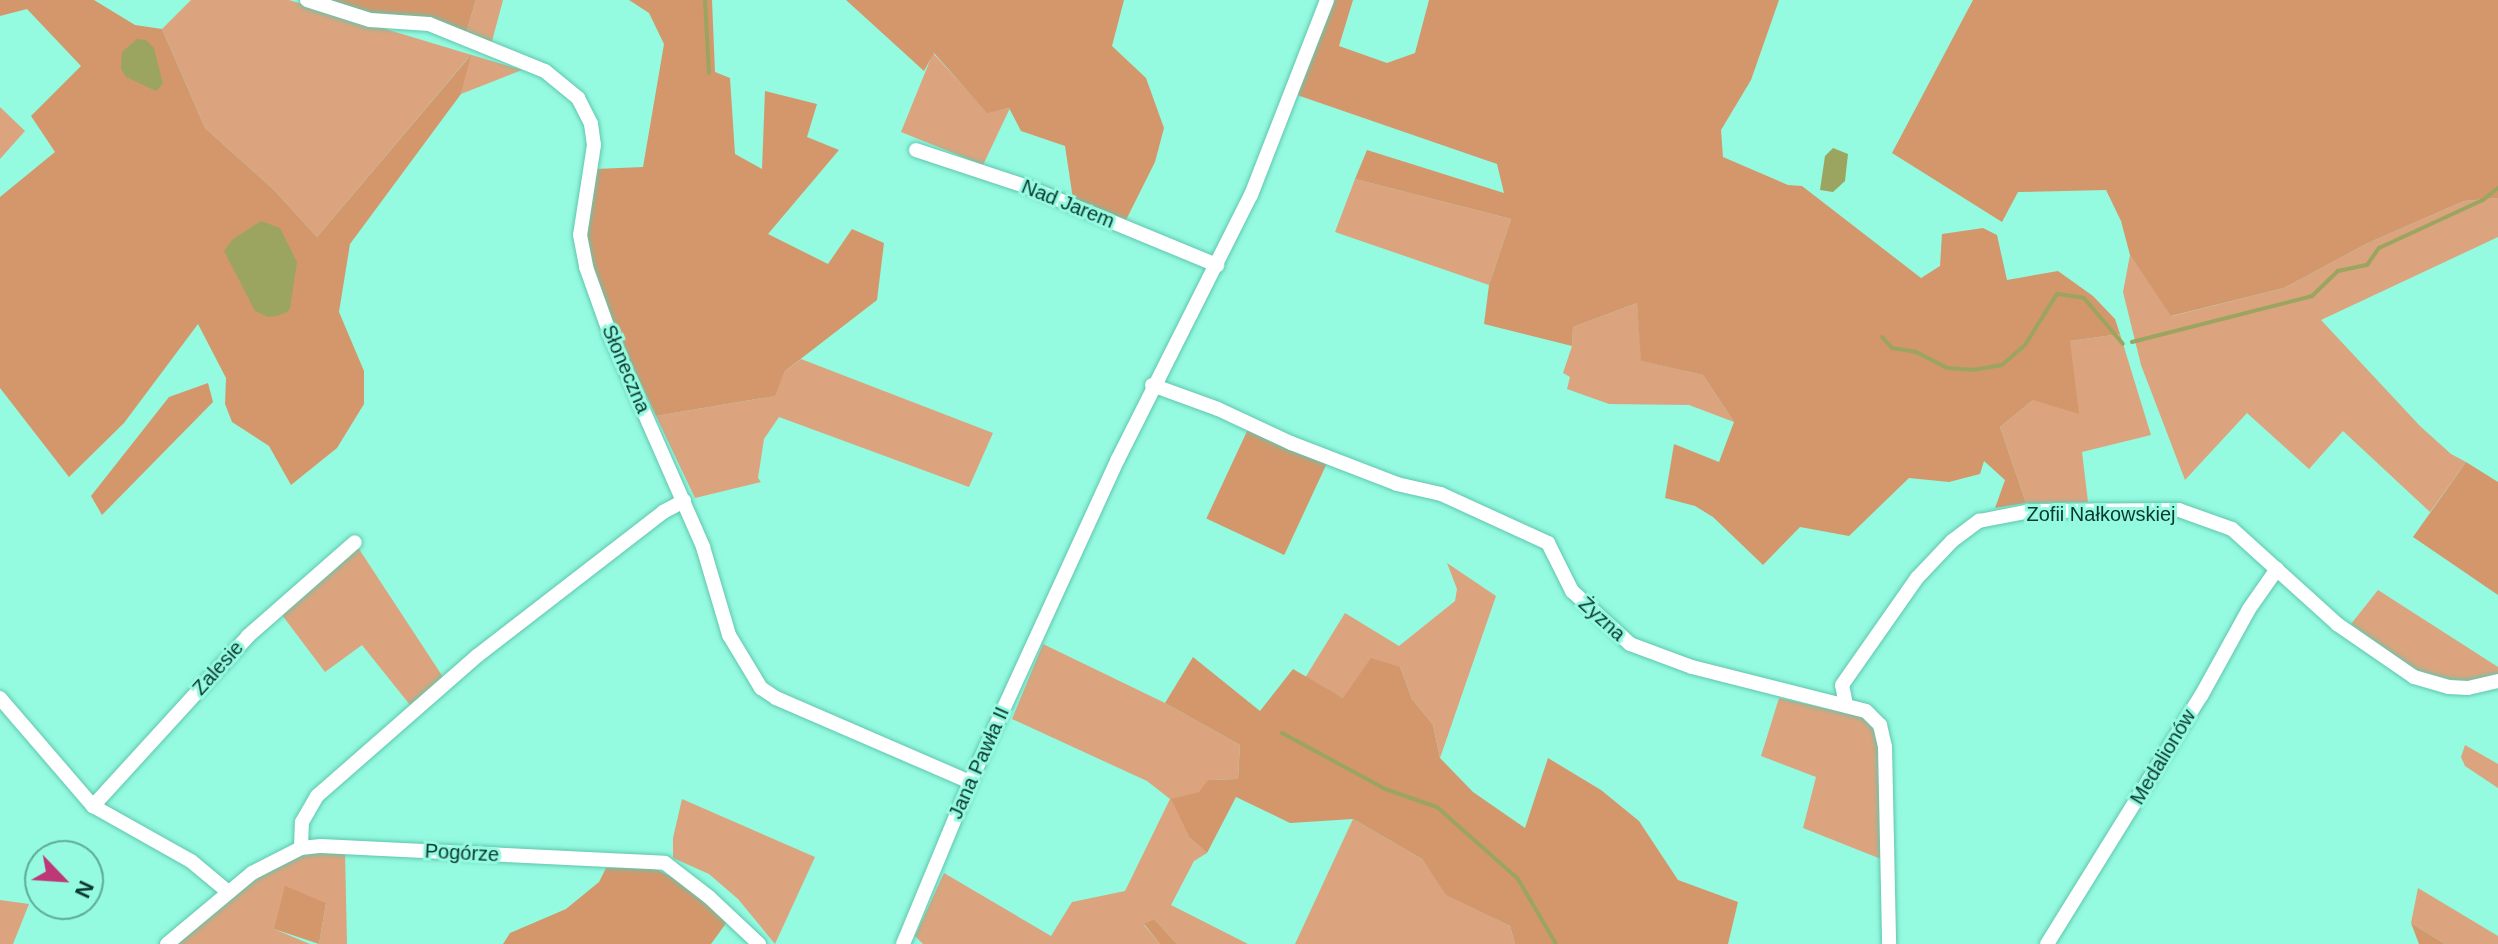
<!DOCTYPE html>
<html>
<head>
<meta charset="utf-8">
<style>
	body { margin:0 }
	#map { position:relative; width:2498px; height:944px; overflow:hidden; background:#94fae0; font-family:Helvetica,sans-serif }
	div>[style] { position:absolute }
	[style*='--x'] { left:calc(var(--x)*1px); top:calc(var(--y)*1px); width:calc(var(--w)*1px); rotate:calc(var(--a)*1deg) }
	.green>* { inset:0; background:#dba47e }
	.forest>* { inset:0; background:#d4976c; transform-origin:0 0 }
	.water>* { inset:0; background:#9ba560 }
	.stream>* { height:4px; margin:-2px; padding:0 2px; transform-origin:2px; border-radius:2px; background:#9ba560 }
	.roads { filter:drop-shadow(0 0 2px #60c6ae) drop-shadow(0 0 2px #60c6ae) }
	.minor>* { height:14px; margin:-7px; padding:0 7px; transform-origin:7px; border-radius:7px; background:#fff }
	span { translate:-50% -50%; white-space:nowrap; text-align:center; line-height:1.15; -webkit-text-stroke:6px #94fae0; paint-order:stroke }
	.street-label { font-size:20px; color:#0a382f }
	.north { position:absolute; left:24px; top:840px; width:80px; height:80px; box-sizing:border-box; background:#94fae0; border:2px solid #5dac99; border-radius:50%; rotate:115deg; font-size:22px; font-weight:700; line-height:32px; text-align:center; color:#0a382f }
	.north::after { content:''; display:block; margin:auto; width:28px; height:36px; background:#be3776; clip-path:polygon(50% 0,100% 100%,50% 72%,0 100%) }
</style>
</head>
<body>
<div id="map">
	<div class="green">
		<i style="clip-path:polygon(191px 0,289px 0,522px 70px,461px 94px,469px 57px,317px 237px,273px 189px,205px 128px,162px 29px)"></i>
		<i style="clip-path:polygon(476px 0,503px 0,491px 45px,466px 33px)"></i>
		<i style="clip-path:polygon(933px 53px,987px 112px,1010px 108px,983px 165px,901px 132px)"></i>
		<i style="clip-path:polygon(0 107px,25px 131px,0 159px)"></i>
		<i style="clip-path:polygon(1355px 179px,1511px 219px,1489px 285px,1335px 232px)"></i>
		<i style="clip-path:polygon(2498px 198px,2498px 237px,2321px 320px,2420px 426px,2451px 454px,2466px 462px,2430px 512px,2343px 431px,2309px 469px,2247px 413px,2185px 480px,2141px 365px,2123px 292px,2130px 255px,2172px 316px,2284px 288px,2368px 243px,2464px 201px)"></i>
		<i style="clip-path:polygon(1637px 303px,1642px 361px,1703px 375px,1734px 422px,1689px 405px,1609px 404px,1567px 389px,1570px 377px,1563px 373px,1572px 346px,1573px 327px)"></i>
		<i style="clip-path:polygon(2120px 334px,2151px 435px,2082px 452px,2088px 502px,2026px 503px,2000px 427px,2033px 400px,2070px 341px)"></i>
		<i style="clip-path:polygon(801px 359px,993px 433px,969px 487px,779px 417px,764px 439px,758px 478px,761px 482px,695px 498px,656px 416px,774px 396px,785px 371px)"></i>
		<i style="clip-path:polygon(357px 546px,443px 677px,410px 705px,362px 645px,325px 672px,282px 615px)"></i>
		<i style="clip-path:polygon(1447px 563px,1496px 596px,1440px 758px,1433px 725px,1412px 699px,1400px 667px,1343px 698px,1305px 678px,1345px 613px,1399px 646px,1455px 601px,1457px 589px)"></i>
		<i style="clip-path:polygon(2378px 590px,2498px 667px,2498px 674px,2481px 681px,2461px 682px,2416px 671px,2351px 624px)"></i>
		<i style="clip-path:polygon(1043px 644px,1165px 703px,1240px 745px,1238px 779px,1208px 780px,1190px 838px,1207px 853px,1194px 861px,1171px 905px,1248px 944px,1177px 944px,1154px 919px,1144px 925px,1160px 944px,923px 944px,915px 936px,944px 873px,1051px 936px,1072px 902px,1125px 891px,1170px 799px,1147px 781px,1012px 719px)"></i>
		<i style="clip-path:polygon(1779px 698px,1864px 717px,1874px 730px,1880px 747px,1881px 859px,1803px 828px,1816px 777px,1761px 756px)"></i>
		<i style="clip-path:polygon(2465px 745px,2498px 764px,2498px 788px,2465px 766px,2461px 757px)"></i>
		<i style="clip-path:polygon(682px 799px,815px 857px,775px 944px,738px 899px,709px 874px,673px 858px,673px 838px)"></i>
		<i style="clip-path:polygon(1353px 819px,1422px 859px,1447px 895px,1510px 926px,1515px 944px,1295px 944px)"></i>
		<i style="clip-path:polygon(314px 851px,345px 851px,347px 944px,319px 944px,326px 903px,274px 929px,310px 944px,175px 944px,264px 871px)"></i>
		<i style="clip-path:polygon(2418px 888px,2498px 936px,2498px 944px,2445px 944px,2411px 923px)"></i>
		<i style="clip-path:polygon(0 900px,29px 904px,13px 944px,0 944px)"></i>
	</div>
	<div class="forest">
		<i style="clip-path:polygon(0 0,94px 0,135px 25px,162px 29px,205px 128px,273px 189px,317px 237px,471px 55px,461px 94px,350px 244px,339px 312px,364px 371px,364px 404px,337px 448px,291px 485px,269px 446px,232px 422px,225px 404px,226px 378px,198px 324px,124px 423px,69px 477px,0 388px,0 197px,55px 152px,31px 116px,81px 66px,27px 9px,0 16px)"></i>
		<i style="clip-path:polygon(330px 0,476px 0,466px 33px,372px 15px)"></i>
		<i style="clip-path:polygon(629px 0,712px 0,715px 72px,730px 78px,735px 154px,762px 169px,765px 91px,817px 104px,807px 137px,839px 150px,768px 234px,828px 264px,852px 229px,884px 243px,877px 300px,785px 371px,775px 396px,656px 416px,592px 279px,586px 237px,596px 169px,643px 167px,664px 44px,649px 13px)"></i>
		<i style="clip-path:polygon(846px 0,1124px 0,1112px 46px,1146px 78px,1164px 128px,1155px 162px,1126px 220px,1073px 199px,1065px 146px,1021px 131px,1009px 108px,987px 113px,934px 53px,924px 71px)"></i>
		<i style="clip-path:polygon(1334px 0,1353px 0,1339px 46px,1387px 63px,1415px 53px,1429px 0,1779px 0,1751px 80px,1721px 130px,1723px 157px,1788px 185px,1802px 186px,1921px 278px,1940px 266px,1942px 234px,1983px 228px,1997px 235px,2007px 280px,2058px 271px,2093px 296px,2115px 319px,2120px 334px,2070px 341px,2079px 414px,2033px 400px,2000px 427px,2026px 503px,1995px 508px,2005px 480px,1984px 461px,1980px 474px,1949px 482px,1909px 478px,1849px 536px,1800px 527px,1763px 565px,1713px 517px,1695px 506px,1665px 498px,1674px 444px,1719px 462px,1734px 422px,1703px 375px,1641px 361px,1637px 303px,1573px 327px,1572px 346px,1484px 324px,1489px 285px,1511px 219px,1355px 179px,1367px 150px,1504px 193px,1497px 164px,1297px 95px)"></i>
		<i style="clip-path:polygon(1973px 0,2498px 0,2498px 198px,2464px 201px,2368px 243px,2284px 288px,2171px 316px,2130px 255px,2121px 221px,2106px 190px,2018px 192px,2002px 222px,1892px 153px)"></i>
		<i style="clip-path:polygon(208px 383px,213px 402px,102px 515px,91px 496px,169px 397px)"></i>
		<i style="left:1249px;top:427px;width:86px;height:101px;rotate:25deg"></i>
		<i style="clip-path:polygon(2466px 462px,2498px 482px,2498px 595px,2413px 537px)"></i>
		<i style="clip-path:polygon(1193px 657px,1260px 711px,1293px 669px,1343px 698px,1371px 658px,1400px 667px,1412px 699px,1433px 725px,1440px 758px,1473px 792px,1525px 828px,1548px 758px,1601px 790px,1639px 821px,1678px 880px,1738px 902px,1728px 944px,1515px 944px,1510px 926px,1446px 895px,1422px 859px,1353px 819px,1290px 823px,1236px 797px,1207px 853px,1190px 838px,1171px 799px,1199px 792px,1208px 780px,1238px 779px,1240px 745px,1165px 703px)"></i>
		<i style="clip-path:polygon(652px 867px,694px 888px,727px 922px,711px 944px,503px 944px,510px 933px,566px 909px,599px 882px,606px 868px)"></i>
		<i style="clip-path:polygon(285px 886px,326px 903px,319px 944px,274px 929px)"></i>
		<i style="clip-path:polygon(1154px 919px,1177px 944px,1160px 944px,1144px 924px)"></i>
		<i style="clip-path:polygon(2411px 923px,2445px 944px,2419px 944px)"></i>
	</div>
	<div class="water">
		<i style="clip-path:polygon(137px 39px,146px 40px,154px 48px,163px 84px,156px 91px,126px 77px,121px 69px,122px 52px)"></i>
		<i style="clip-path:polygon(1833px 148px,1848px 154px,1845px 181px,1833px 192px,1820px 190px,1825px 156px)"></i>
		<i style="clip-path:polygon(261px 221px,280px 228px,297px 262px,290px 308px,288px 312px,276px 316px,268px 317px,255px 311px,224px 251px,233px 239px)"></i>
	</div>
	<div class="stream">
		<i style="--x:705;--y:0;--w:73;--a:86.9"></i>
		<i style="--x:1882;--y:337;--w:15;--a:48"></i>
		<i style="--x:1892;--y:348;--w:24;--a:9"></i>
		<i style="--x:1916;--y:352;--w:35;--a:27"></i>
		<i style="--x:1947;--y:368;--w:26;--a:4"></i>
		<i style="--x:1973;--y:370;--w:29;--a:-10"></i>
		<i style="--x:2002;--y:365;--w:30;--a:-41"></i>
		<i style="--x:2025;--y:345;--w:60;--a:-57.9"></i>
		<i style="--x:2057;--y:294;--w:27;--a:8"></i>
		<i style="--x:2084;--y:298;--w:60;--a:49.7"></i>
		<i style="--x:2132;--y:342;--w:186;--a:-14.3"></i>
		<i style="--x:2312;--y:296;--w:36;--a:-44"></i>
		<i style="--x:2338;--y:271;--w:30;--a:-12"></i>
		<i style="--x:2367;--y:265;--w:21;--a:-55"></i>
		<i style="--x:2379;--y:248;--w:115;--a:-24.8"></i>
		<i style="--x:2483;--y:200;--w:19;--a:-39"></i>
		<i style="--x:1282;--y:733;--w:117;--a:28.5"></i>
		<i style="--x:1385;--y:789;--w:55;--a:19.1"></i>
		<i style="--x:1437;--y:807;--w:108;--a:41.6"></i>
		<i style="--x:1518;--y:879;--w:75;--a:59.7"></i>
	</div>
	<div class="roads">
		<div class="minor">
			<i style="--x:307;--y:0;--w:66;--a:17.6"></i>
			<i style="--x:370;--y:20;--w:59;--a:3.9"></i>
			<i style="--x:429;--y:24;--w:125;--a:22.1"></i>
			<i style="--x:545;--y:71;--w:43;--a:39.3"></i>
			<i style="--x:578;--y:98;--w:29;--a:63"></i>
			<i style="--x:591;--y:124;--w:21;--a:82"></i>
			<i style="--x:594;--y:145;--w:91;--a:98.8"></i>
			<i style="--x:580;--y:235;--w:33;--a:79"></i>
			<i style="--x:586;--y:267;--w:74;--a:70.3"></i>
			<i style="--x:611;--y:337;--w:229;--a:66.3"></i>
			<i style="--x:703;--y:547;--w:92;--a:73.5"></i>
			<i style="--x:729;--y:635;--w:62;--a:58.9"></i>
			<i style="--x:761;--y:688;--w:18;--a:34"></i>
			<i style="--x:776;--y:698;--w:211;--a:23.4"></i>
			<i style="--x:916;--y:150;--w:115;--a:18.3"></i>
			<i style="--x:1025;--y:186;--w:208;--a:22.4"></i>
			<i style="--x:1152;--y:385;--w:70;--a:20"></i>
			<i style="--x:1218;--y:409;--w:81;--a:25"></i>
			<i style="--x:1291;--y:443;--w:114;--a:21.1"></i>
			<i style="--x:1397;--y:484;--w:45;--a:12.8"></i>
			<i style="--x:1441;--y:494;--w:118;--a:24.6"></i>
			<i style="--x:1548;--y:543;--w:54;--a:63.4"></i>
			<i style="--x:1572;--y:591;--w:79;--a:42.4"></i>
			<i style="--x:1630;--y:644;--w:66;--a:20.4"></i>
			<i style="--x:1692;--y:667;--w:179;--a:14.2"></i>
			<i style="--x:1866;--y:711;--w:20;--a:45"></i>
			<i style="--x:1880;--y:725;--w:23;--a:77"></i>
			<i style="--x:1885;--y:747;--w:197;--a:88.8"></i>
			<i style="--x:0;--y:698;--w:143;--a:49.3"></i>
			<i style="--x:93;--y:806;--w:112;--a:29.3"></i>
			<i style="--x:191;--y:861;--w:47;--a:39.8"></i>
			<i style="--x:1846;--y:705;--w:20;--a:-101"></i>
			<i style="--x:1842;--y:685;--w:131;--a:-55"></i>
			<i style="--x:1917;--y:578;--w:51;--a:-46.6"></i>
			<i style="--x:1952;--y:541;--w:34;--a:-37"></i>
			<i style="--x:1979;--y:521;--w:53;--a:-10.9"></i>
			<i style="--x:2031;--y:511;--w:148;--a:-0.4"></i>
			<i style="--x:2179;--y:510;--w:56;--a:19.7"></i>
			<i style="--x:2232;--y:529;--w:142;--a:42.1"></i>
			<i style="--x:2337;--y:624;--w:93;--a:34.5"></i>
			<i style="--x:2414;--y:677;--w:36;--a:16"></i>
			<i style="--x:2449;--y:687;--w:19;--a:3"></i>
			<i style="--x:2468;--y:688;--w:31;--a:-13"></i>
			<i style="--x:93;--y:806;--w:230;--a:-47.6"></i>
			<i style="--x:248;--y:636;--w:142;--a:-41.3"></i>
			<i style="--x:301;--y:848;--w:26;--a:-88"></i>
			<i style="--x:302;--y:822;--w:30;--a:-60"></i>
			<i style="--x:317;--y:796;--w:213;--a:-41.2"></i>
			<i style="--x:477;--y:656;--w:235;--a:-37.7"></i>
			<i style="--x:663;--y:512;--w:24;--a:-28"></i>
			<i style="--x:167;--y:944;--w:111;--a:-39.9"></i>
			<i style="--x:252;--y:873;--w:55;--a:-27"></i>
			<i style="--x:301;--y:848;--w:20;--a:-6"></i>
			<i style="--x:321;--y:846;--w:344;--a:2.8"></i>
			<i style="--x:665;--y:863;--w:56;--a:37.7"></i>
			<i style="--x:709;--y:897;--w:69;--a:43.2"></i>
			<i style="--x:903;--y:944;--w:175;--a:-67.5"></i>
			<i style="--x:970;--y:782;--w:355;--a:-65.4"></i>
			<i style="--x:1118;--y:459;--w:296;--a:-63.3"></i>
			<i style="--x:1251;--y:195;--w:209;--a:-68.7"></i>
			<i style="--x:2047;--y:944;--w:292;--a:-58.2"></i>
			<i style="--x:2201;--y:696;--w:99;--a:-61.1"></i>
			<i style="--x:2249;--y:609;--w:49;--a:-55"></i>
		</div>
	</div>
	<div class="street-label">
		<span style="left:1068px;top:204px;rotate:22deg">Nad Jarem</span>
		<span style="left:626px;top:369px;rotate:67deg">Słoneczna</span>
		<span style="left:2101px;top:514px">Zofii Nałkowskiej</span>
		<span style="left:1602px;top:619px;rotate:42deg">Żyzna</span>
		<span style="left:218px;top:668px;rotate:-48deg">Zalesie</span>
		<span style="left:2163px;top:757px;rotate:-59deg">Medalionów</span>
		<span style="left:979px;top:763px;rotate:-66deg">Jana Pawła II</span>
		<span style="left:462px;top:853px;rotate:3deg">Pogórze</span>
	</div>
	<div class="north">N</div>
</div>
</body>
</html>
